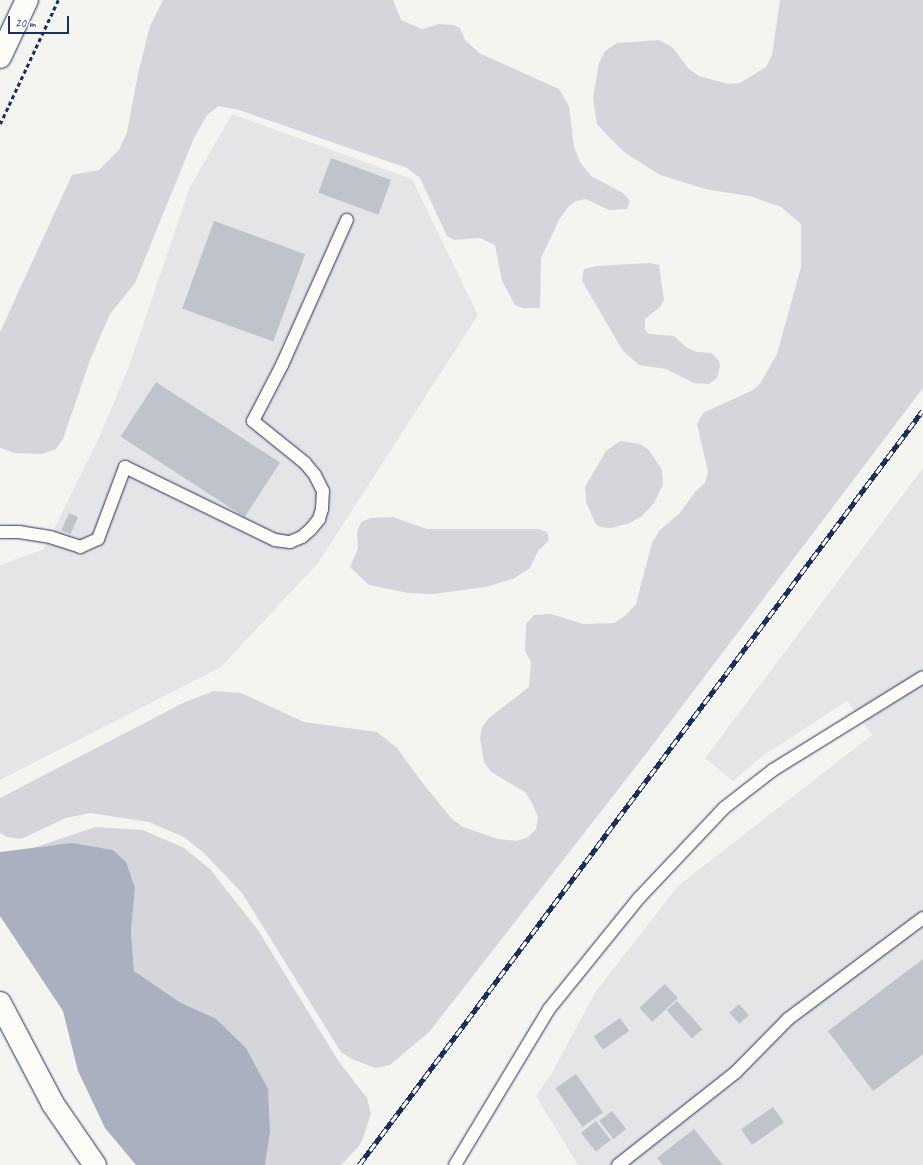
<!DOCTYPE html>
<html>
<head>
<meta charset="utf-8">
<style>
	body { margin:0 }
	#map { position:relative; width:923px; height:1165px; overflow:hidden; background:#f4f4f1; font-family:Caveat,sans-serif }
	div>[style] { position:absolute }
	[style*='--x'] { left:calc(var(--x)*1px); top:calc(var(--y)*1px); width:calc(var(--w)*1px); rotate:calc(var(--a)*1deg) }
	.built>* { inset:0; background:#e4e5e6 }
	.green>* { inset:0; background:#d4d6db }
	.water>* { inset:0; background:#aab0bf }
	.building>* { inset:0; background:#bfc3cc; transform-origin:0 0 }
	.path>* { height:2.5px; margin-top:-1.25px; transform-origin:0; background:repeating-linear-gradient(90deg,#1b2f5e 0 4px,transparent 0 7px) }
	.roads { filter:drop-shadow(0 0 1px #1b2f5e) drop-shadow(0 0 1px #1b2f5e) }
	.service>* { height:12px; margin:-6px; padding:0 6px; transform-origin:6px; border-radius:6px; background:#fdfcf7 }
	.minor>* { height:22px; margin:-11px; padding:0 11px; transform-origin:11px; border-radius:11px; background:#fdfcf7 }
	.secondary>* { height:22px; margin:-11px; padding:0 11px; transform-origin:11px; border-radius:11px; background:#fdfcf7 }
	.rail>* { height:4.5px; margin-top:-2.25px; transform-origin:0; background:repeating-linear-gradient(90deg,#fdfcf7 0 9px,#1b2f5e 0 18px); box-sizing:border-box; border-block:1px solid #1b2f5e }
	span { translate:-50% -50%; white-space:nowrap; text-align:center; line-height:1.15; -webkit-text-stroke:3px #fdfcf7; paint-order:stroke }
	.scale { position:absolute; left:8px; top:16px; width:61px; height:18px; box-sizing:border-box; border:2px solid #1b2f5e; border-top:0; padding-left:5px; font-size:12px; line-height:14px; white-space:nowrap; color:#1b2f5e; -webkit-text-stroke:3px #fdfcf7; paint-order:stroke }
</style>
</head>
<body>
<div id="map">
	<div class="built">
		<i style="clip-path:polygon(232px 114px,412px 179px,478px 315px,318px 563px,221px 667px,0 780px,0 565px,44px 549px,99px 438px,128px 369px,190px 187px)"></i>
		<i style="clip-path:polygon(923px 468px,923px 1165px,578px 1165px,536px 1096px,553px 1071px,596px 991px,678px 886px,872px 735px,847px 701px,761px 757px,733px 781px,705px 758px)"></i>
	</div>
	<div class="green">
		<i style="clip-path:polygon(163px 0,393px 0,401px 20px,422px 29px,439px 24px,454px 25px,460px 28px,465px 40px,479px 53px,559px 89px,569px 106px,574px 147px,580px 162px,591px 176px,623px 193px,630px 201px,627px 209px,609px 210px,586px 199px,576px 201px,569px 206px,560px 218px,541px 258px,540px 308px,523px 308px,515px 305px,502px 281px,495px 245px,480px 238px,454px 240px,447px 236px,420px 178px,407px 168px,239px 110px,219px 106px,207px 115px,194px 138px,135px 283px,110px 314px,90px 360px,63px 439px,56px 449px,41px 454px,14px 453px,0 448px,0 332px,72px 175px,99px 170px,119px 150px,127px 132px,138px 74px,150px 26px)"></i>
		<i style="clip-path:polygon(780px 0,923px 0,923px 388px,645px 755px,430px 1031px,390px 1065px,375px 1068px,352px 1059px,341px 1052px,242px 893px,204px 853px,184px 837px,149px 822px,90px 813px,66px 818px,21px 839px,7px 837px,0 833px,0 798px,185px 702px,214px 691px,241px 693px,304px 722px,377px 732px,397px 748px,421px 781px,452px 819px,463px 827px,498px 839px,516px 841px,527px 838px,536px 829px,538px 817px,532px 803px,525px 792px,491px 772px,484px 762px,480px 738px,482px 727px,489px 718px,529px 687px,531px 662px,525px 651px,526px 624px,534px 615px,551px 614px,583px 624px,614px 623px,625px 616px,636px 604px,652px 543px,660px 530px,680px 513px,695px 492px,705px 483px,708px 472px,697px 424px,703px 413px,751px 391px,760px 384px,777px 354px,801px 267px,801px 224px,781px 207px,750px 196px,709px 190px,660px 175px,624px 152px,606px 134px,597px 124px,593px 98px,599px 63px,605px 51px,617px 43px,659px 40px,672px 47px,689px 69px,699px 76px,728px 84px,740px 83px,766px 67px,772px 55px)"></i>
		<i style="clip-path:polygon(649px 263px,659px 265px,664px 300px,660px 307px,645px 319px,645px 330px,649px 334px,674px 336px,686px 347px,696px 352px,712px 353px,719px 361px,720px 366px,717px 378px,709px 384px,694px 383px,666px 369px,639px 365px,623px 351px,582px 281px,584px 269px,597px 266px)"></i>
		<i style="clip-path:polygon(620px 441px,640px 444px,649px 450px,662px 470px,663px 485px,654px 503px,642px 516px,630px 523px,611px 528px,601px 527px,596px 525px,586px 502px,585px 487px,606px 451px)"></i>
		<i style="clip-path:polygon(393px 517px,427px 529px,538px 529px,547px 532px,549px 540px,538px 551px,530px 568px,513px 579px,485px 587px,434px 594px,408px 593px,369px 585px,350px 567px,358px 549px,357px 532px,361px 522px,371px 518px)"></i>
		<i style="clip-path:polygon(96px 827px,143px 830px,184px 848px,210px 869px,258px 930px,339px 1062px,367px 1098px,371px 1114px,363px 1138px,359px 1146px,341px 1165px,265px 1165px,270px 1133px,215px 1018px,181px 1003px,134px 971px,131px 931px,135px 888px,33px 848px)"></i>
	</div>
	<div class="water">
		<i style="clip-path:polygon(72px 843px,113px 850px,126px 862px,135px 888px,131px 931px,134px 971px,181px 1003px,215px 1018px,246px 1048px,268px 1089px,270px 1133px,265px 1165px,136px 1165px,105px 1128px,78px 1071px,63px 1011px,0 916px,0 852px)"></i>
	</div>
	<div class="building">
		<i style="left:331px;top:158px;width:64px;height:37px;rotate:20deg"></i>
		<i style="left:214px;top:221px;width:97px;height:93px;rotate:20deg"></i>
		<i style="left:156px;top:382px;width:148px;height:65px;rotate:33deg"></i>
		<i style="left:69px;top:513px;width:10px;height:19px;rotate:24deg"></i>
		<i style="clip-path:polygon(923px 959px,923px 1054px,873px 1091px,828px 1031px)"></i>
		<i style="left:665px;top:984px;width:19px;height:35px;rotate:47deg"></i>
		<i style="left:677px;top:1001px;width:38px;height:14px;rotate:48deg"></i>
		<i style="left:739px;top:1004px;width:15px;height:13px;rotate:48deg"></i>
		<i style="left:620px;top:1018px;width:16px;height:32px;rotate:55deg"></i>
		<i style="left:576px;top:1074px;width:47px;height:25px;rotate:55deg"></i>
		<i style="left:773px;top:1107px;width:19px;height:39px;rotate:55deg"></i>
		<i style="left:612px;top:1111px;width:23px;height:16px;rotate:52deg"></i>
		<i style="left:596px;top:1121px;width:24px;height:19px;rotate:52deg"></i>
		<i style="clip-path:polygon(694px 1129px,723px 1165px,663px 1165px,657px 1158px)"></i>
	</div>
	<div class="path">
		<i style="--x:0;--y:124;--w:137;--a:-64.9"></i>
	</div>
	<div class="roads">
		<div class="service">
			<i style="--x:0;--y:532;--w:19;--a:0"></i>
			<i style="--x:19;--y:532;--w:31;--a:9"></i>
			<i style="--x:50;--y:537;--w:32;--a:18"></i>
			<i style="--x:80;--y:547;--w:20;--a:-24"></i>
			<i style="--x:98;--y:539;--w:77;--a:-69.4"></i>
			<i style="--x:125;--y:467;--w:167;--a:26"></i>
			<i style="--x:275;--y:540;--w:15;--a:8"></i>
			<i style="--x:290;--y:542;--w:13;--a:-23"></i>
			<i style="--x:302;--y:537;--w:12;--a:-42"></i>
			<i style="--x:311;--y:529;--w:13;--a:-51"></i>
			<i style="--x:319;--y:519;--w:10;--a:-73"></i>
			<i style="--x:322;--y:509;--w:18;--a:-87"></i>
			<i style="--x:323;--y:491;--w:18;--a:-117"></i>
			<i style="--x:315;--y:475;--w:16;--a:-130"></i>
			<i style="--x:305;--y:463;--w:67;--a:-141.1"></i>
			<i style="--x:253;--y:421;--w:63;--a:-62.6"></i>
			<i style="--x:282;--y:365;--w:159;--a:-65.9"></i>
			<i style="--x:455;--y:1165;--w:182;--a:-58.9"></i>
			<i style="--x:549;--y:1009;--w:143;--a:-51"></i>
			<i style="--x:639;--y:898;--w:124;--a:-46.6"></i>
			<i style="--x:724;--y:808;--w:62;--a:-37.8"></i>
			<i style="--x:773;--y:770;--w:176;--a:-31.8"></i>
			<i style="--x:618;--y:1165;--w:150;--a:-38.2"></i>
			<i style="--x:736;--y:1072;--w:74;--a:-45.5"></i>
			<i style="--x:788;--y:1019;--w:169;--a:-36.8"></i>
		</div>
		<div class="minor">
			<i style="--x:0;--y:1003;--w:114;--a:62.3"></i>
			<i style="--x:53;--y:1104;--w:74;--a:55.5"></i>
		</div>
		<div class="secondary">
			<i style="--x:0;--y:57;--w:63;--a:-64.7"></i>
		</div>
	</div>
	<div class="rail">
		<i style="--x:359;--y:1165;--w:942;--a:-53.24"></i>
	</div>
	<div class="scale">20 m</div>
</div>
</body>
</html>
